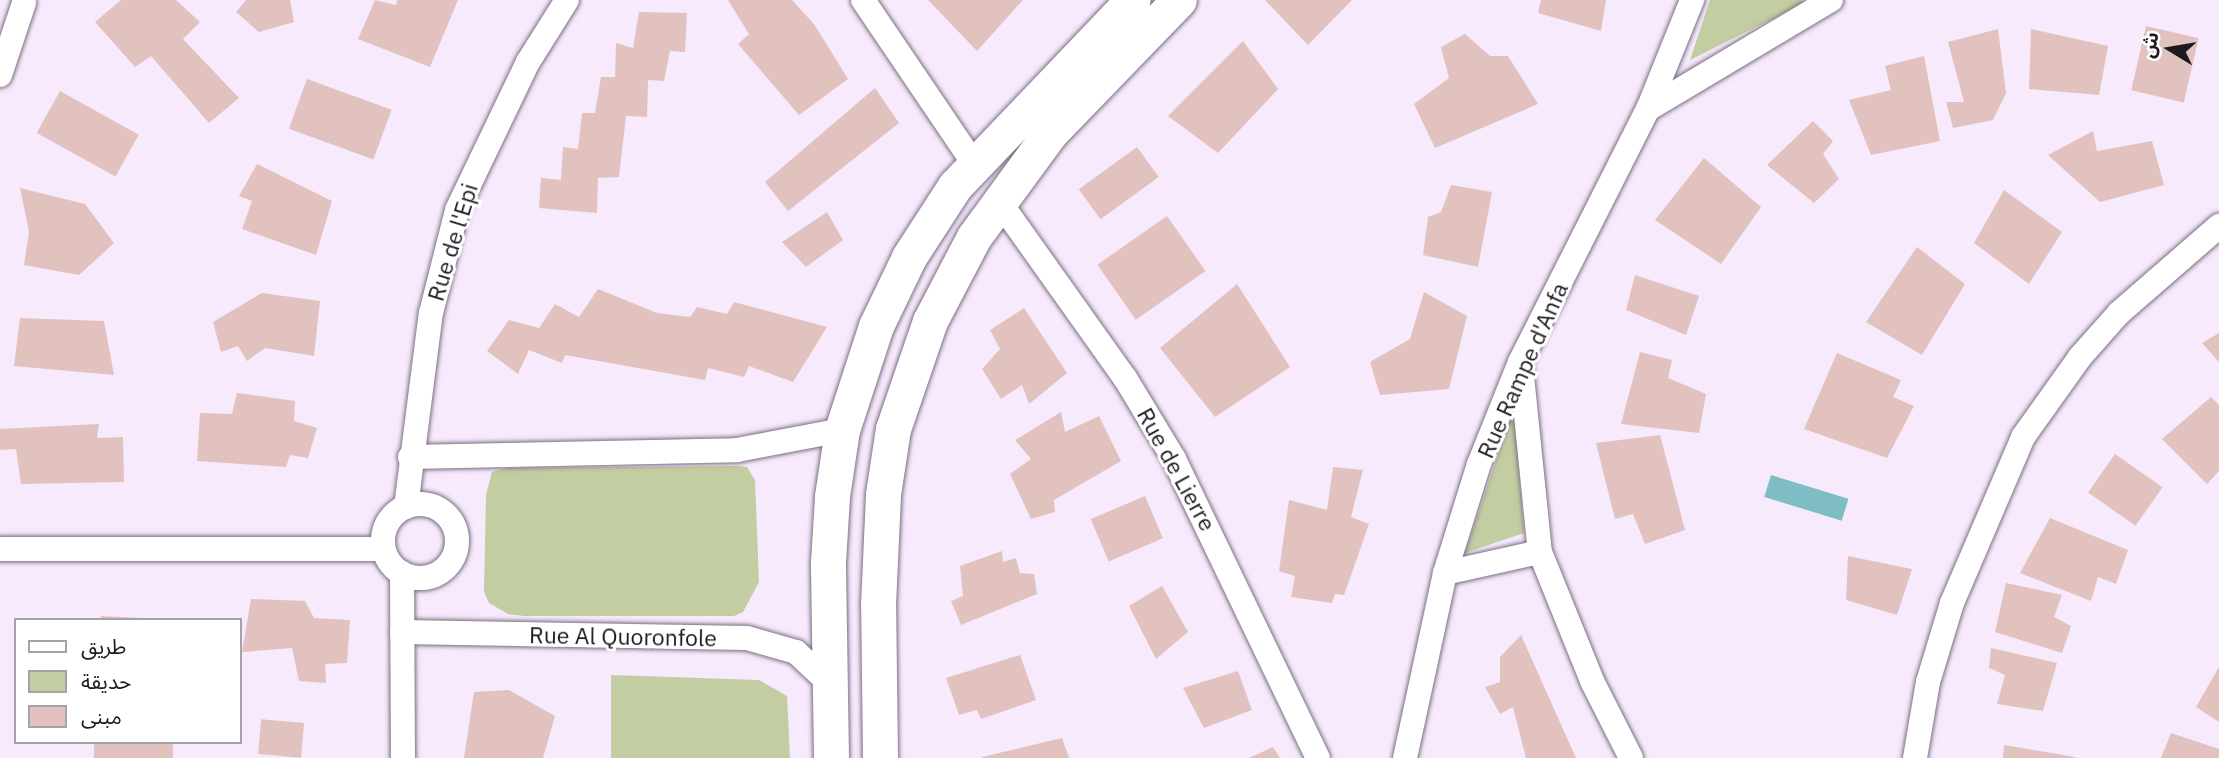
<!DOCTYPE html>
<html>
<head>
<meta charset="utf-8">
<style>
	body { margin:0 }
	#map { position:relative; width:2219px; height:758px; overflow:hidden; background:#f7eafd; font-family:"IBM Plex Sans","Noto Sans Arabic",sans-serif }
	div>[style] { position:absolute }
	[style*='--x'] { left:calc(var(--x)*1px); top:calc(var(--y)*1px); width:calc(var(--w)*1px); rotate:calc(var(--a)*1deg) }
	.green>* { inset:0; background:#c2cda1 }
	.water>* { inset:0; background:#7ebdc6; transform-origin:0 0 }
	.building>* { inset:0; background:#e1c2be; transform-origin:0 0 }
	.roads { filter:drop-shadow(0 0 2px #7c6f83) drop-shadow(0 0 2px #7c6f83) }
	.minor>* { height:24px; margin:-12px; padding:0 12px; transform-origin:12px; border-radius:12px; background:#fff }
	.minor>.ring { margin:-12px; padding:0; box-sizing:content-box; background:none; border:24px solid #fff; border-radius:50% }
	.secondary>* { height:35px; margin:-17.5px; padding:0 17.5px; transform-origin:17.5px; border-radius:17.5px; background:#fff }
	span { translate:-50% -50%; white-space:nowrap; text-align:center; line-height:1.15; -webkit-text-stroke:6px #fff; paint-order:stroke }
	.street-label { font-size:23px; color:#1e1921 }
	.legend { position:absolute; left:14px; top:618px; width:228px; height:126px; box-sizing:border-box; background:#fff; border:2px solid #a5a3a6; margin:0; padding:9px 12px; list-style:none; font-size:21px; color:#1e1921 }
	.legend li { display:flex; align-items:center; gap:14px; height:35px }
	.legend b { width:35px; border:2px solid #a5a3a6 }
	.north { position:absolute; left:2135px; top:14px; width:70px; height:70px; -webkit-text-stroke:5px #fff; paint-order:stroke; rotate:281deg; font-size:19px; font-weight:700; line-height:28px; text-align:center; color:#1e1921 }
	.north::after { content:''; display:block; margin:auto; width:24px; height:32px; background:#1e1921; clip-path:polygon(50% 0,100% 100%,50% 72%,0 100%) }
</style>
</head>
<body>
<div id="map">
	<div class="green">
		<i style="clip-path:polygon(1710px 0,1800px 0,1806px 2px,1690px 60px)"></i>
		<i style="clip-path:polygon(1514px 407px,1524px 533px,1465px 553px)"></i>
		<i style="clip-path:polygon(737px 466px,747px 467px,755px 480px,759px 582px,743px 612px,734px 616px,524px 616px,508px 614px,489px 603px,484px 592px,486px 495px,492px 472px,507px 468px)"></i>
		<i style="clip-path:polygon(611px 675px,759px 680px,787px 696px,790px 758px,611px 758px)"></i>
	</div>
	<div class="water">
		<i style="left:1771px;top:475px;width:81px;height:23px;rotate:17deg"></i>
	</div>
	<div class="building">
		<i style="clip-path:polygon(121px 0,176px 0,200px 22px,183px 39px,239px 98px,209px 123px,151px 56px,135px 67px,95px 22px)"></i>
		<i style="clip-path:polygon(246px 0,290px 0,294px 22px,259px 32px,236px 12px)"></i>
		<i style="clip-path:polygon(375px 0,396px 5px,397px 0,458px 0,430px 67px,358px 39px)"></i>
		<i style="clip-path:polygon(728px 0,792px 0,814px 24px,848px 79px,799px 115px,738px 44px,749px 34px)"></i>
		<i style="clip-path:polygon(928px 0,1023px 0,977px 51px)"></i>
		<i style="clip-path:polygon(1265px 0,1352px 0,1308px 45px)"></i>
		<i style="clip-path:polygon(1541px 0,1606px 0,1601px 31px,1538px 13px)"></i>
		<i style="clip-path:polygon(639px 12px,687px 13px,685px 52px,670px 51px,664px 81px,648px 80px,647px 117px,626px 116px,619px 177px,598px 178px,597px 213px,539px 208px,541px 178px,561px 180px,563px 147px,578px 149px,582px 113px,595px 113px,601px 77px,615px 77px,616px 43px,633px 48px)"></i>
		<i style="left:2146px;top:26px;width:54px;height:66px;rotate:13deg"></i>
		<i style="clip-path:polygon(1998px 29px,2006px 93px,1993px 120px,1953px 128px,1946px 102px,1964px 102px,1948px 42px)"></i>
		<i style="clip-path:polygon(2031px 29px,2108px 46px,2099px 95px,2029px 89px)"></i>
		<i style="clip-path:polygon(1465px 34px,1490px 56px,1508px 56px,1538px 104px,1435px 148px,1414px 104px,1449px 78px,1441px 47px)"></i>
		<i style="clip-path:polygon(1243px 41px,1278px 89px,1218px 153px,1168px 116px)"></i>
		<i style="clip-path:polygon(1924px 56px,1940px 141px,1871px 155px,1849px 100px,1891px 90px,1885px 66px)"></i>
		<i style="left:307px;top:79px;width:90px;height:53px;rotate:20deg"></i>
		<i style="clip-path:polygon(875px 88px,899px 123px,788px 211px,765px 182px)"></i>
		<i style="left:60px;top:91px;width:90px;height:48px;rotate:29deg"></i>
		<i style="clip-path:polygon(1813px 121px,1833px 141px,1823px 154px,1839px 179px,1814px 203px,1767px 165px)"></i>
		<i style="clip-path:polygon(2093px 131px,2097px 151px,2152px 141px,2164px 185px,2100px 202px,2048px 155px)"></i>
		<i style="left:1137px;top:147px;width:37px;height:72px;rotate:54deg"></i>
		<i style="clip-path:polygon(1704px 158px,1761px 207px,1721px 264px,1655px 220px)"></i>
		<i style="clip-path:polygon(257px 164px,332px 201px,316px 255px,242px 229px,252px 201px,239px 196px)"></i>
		<i style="clip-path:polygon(1451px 185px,1492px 192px,1478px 267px,1423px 255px,1428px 217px,1441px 212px)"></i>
		<i style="clip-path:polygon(20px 188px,85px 204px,114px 243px,79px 275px,24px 265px,29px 232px)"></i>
		<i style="clip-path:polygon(2004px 190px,2062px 232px,2029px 284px,1974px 243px)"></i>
		<i style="clip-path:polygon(827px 212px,843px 240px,806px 267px,782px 242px)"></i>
		<i style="left:1167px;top:216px;width:67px;height:85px;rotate:55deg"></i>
		<i style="clip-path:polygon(1917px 247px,1965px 284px,1922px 355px,1866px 322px)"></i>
		<i style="clip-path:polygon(1635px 275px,1699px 296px,1686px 335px,1626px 310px)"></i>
		<i style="clip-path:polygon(1237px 284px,1290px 367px,1215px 417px,1160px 348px)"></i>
		<i style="clip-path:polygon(598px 289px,657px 313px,690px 317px,697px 307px,727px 314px,734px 302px,827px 327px,793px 382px,749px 366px,744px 377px,708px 368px,705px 380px,565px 355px,562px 363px,529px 350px,518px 374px,487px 351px,509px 320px,539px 328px,555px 304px,579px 317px)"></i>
		<i style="clip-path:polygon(1424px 292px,1467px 316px,1449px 389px,1380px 395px,1370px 362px,1410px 339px)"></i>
		<i style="clip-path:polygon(262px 293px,320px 301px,314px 356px,265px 348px,247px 361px,238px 346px,221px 352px,213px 322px)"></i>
		<i style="clip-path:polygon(1024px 308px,1067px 373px,1029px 404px,1022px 385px,1001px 399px,982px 369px,1000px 349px,990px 330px)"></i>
		<i style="clip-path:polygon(20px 318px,104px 321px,114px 375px,14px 366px)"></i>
		<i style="clip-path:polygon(2219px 333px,2219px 362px,2202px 343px)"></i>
		<i style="clip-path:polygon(1640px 352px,1672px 360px,1668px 378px,1706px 394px,1699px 433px,1621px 424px)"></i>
		<i style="clip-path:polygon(1837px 353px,1901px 380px,1893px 397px,1914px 406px,1887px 458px,1804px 429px)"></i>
		<i style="clip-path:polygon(237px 393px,295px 401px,294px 421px,317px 428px,308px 458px,290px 455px,286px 467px,197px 461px,200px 413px,232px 414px)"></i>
		<i style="clip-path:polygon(2211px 397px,2219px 405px,2219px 471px,2207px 484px,2162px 439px)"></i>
		<i style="clip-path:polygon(1061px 412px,1065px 432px,1099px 416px,1121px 461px,1054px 500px,1055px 512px,1031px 519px,1010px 474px,1031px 459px,1015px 440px)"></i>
		<i style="clip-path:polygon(99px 424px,97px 438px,123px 437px,124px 482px,21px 484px,16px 449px,0 450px,0 429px)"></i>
		<i style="clip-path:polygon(1660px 435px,1685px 530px,1645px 544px,1633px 514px,1615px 519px,1596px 443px)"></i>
		<i style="left:2115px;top:454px;width:58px;height:47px;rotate:35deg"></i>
		<i style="clip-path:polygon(1333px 467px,1363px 470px,1351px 517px,1369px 524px,1344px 595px,1335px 594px,1332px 603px,1291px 597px,1295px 576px,1279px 571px,1289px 500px,1327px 510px)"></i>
		<i style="left:1145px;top:496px;width:46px;height:59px;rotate:67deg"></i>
		<i style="clip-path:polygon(2050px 518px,2128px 550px,2116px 584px,2098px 577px,2091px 601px,2020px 573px)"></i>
		<i style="clip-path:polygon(1002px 551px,1003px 562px,1016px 558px,1020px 573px,1034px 574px,1037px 594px,961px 625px,951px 601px,963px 596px,960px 566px)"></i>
		<i style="clip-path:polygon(1848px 556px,1912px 569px,1897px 615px,1846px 600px)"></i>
		<i style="clip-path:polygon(2006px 583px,2062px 595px,2054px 617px,2071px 626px,2062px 653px,1995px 632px)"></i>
		<i style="clip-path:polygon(1162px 586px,1188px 632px,1156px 659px,1129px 606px)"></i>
		<i style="clip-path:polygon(251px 599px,305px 601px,314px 618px,350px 620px,347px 663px,325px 664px,326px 683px,299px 681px,292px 648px,242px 652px)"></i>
		<i style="clip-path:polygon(101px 616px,142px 618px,142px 620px,100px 620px)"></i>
		<i style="clip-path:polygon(1521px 635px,1576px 758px,1526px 758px,1513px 707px,1500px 714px,1485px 687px,1500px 682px,1500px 657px)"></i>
		<i style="clip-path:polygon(1991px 648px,2057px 663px,2043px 711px,1997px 704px,2005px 675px,1989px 668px)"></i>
		<i style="clip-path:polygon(1020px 655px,1036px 700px,981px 719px,977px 710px,959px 715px,946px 678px)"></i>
		<i style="clip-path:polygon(2219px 667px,2219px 722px,2196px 707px)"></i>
		<i style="clip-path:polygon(1238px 671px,1252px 710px,1204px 728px,1183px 688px)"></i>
		<i style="clip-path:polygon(509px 690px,555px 716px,543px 758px,464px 758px,474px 692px)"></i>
		<i style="left:304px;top:723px;width:35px;height:43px;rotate:95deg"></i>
		<i style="clip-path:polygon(2171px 733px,2219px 749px,2219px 758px,2161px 758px)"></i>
		<i style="clip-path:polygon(1062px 738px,1069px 758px,982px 758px,982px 757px)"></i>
		<i style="left:94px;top:742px;width:79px;height:16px"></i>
		<i style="clip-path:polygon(2004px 745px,2075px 757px,2075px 758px,2003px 758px)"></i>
		<i style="clip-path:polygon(1273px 747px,1280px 758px,1249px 758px)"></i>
	</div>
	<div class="roads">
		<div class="minor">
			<i style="--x:863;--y:0;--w:198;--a:55.9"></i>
			<i style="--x:0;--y:75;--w:76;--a:-71.6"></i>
			<i style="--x:1648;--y:109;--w:213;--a:-30.8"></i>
			<i style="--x:999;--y:201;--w:217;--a:54.6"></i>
			<i style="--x:1125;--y:378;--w:95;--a:58.8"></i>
			<i style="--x:1174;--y:459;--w:332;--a:64.3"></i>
			<i style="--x:1521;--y:366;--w:187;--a:84.2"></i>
			<i style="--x:1540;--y:552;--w:141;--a:68"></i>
			<i style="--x:1593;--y:683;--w:84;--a:63.1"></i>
			<i style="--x:410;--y:457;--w:327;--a:-1.2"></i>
			<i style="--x:737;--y:450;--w:107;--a:-10.8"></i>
			<i class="ring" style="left:383px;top:504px;width:50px;height:50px"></i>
			<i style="--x:406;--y:507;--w:196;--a:-82.7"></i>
			<i style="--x:431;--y:313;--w:106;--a:-75.8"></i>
			<i style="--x:457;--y:210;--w:164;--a:-64.4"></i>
			<i style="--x:528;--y:62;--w:73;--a:-57.8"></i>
			<i style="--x:0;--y:549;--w:383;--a:0"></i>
			<i style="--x:402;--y:573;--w:185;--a:89.7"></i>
			<i style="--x:1445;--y:573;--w:97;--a:-12.5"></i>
			<i style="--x:402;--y:632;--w:345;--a:1"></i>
			<i style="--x:747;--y:638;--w:51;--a:15.9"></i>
			<i style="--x:796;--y:652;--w:45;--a:43.2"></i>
			<i style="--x:1405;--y:758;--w:189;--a:-77.8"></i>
			<i style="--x:1445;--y:573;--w:114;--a:-72.7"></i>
			<i style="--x:1479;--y:464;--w:110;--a:-68.1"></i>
			<i style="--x:1520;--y:362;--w:284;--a:-63.2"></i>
			<i style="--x:1648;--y:109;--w:118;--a:-68"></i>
			<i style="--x:1915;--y:758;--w:77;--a:-80.3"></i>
			<i style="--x:1928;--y:682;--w:83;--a:-73.1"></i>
			<i style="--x:1952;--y:603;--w:181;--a:-66.8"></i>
			<i style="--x:2023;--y:437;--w:98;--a:-54.5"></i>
			<i style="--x:2080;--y:357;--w:59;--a:-48.4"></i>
			<i style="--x:2119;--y:313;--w:133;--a:-41"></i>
		</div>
		<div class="secondary">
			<i style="--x:831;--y:758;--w:196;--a:-90.9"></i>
			<i style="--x:828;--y:562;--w:66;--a:-86.5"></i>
			<i style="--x:832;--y:496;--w:67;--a:-81.4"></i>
			<i style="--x:842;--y:430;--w:109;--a:-71.9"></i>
			<i style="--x:876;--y:326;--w:76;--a:-64.4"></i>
			<i style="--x:909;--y:257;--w:85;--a:-57.1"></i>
			<i style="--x:955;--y:186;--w:257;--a:-46.3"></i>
			<i style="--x:880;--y:758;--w:153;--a:-90.7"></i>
			<i style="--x:878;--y:605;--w:111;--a:-87.4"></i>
			<i style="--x:883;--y:494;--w:66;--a:-81.3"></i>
			<i style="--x:893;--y:429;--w:114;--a:-71.1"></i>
			<i style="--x:930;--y:321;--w:95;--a:-62.4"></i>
			<i style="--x:974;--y:237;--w:129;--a:-53.8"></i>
			<i style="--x:1050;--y:133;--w:185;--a:-45.9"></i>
		</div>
	</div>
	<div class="street-label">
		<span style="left:452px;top:242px;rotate:-73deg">Rue de l'Epi</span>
		<span style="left:1522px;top:370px;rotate:-66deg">Rue Rampe d'Anfa</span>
		<span style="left:1177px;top:469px;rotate:61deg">Rue de Lierre</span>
		<span style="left:623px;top:636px;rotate:1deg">Rue Al Quoronfole</span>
	</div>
	<ul class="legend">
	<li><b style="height:9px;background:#fff"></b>طريق</li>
	<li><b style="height:19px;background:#c2cda1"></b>حديقة</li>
	<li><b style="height:19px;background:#e1c2be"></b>مبنى</li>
	</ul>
	<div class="north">ش</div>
</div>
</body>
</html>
